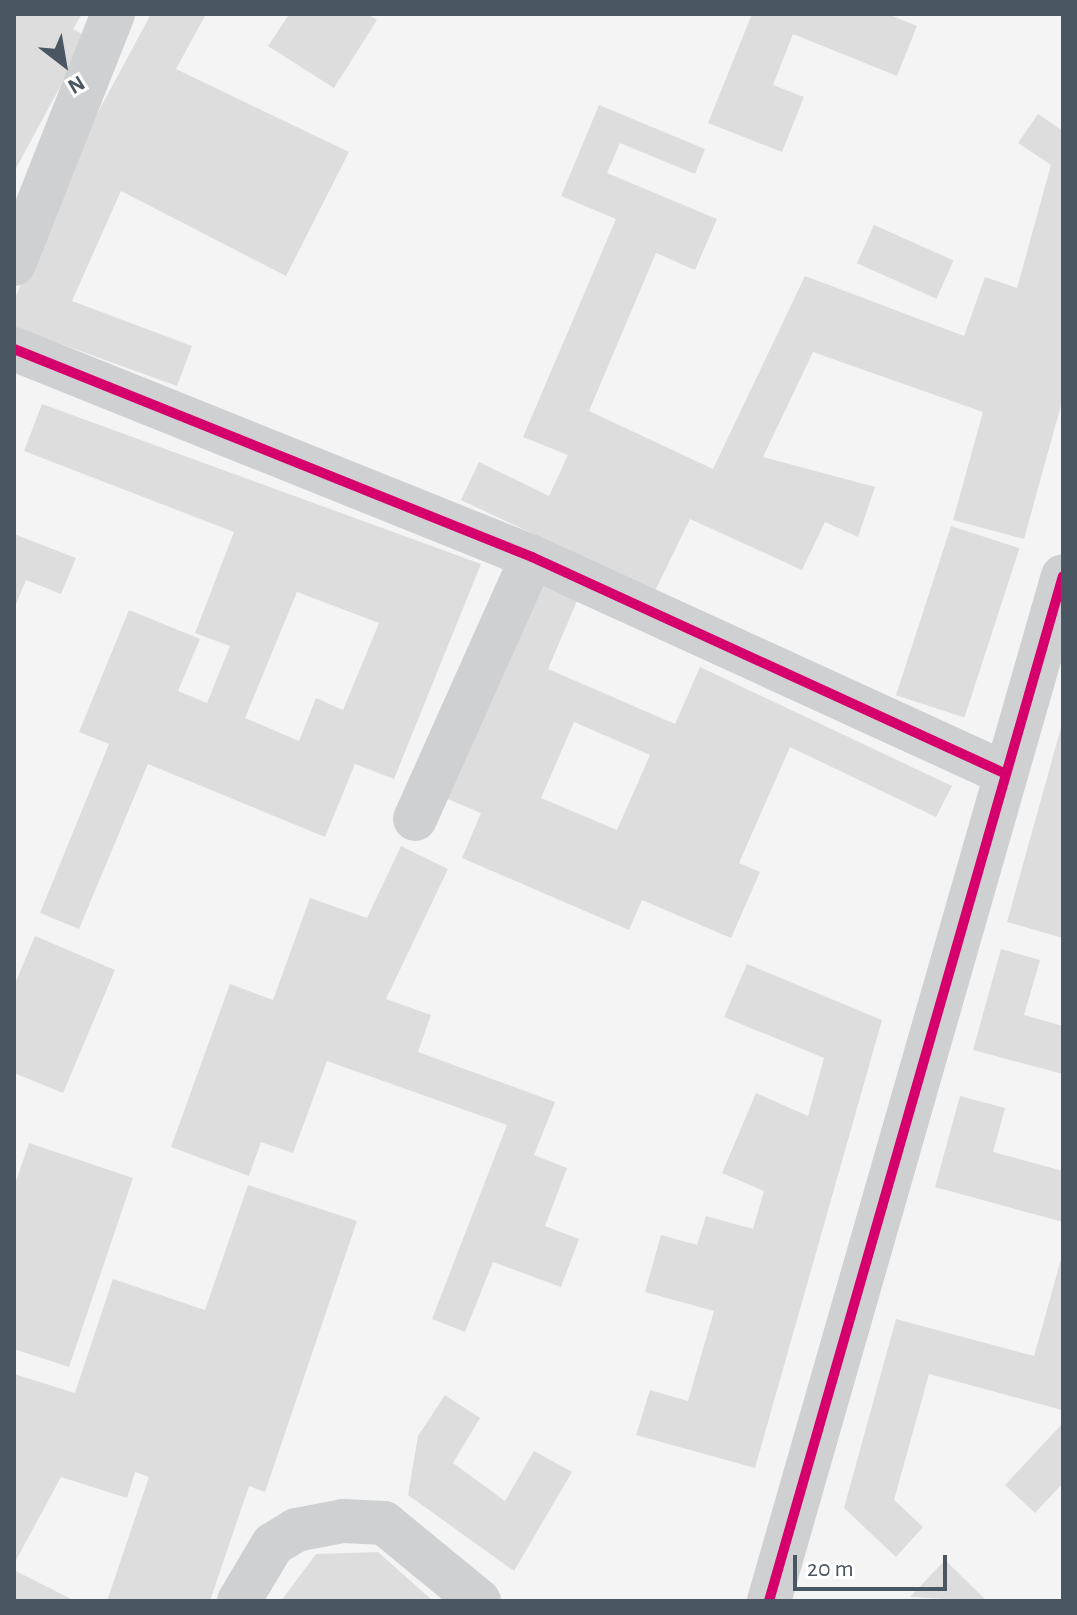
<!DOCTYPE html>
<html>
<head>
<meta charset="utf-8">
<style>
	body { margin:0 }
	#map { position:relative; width:1077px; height:1615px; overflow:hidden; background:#f4f4f4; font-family:"Alegreya Sans",sans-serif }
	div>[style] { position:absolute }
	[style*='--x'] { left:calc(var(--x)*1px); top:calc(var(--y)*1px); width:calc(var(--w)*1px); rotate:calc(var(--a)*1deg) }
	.building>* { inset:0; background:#ddddde; transform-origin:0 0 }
	.minor>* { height:44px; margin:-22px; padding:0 22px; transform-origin:22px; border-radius:22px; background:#ced0d2 }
	.cycleway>* { height:10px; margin:-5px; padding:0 5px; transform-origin:5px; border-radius:5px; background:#d6006c }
	span { translate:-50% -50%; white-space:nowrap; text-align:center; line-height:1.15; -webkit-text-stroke:8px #fff; paint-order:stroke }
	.frame { position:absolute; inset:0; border:16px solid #4a5661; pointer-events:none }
	.north { position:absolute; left:24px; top:24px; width:80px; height:80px; -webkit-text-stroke:6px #fff; paint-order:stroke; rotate:149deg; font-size:22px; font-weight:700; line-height:32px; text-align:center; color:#4a5661 }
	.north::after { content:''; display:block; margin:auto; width:28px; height:36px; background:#4a5661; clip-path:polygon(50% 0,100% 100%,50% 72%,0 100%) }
	.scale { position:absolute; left:793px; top:1555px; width:154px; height:36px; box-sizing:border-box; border:4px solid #4a5661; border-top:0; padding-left:10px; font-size:24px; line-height:28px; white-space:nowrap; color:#4a5661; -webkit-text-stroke:6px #fff; paint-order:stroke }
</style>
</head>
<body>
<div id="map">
	<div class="building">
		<i style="clip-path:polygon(14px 14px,82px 14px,73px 29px,87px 37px,14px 172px)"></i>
		<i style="clip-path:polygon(151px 14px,206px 14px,176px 69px,349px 152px,286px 276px,121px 191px,72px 301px,192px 346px,177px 386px,14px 327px,14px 300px,96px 116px)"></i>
		<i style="clip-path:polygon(289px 14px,367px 14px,377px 20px,334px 88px,268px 46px)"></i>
		<i style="clip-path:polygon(752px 14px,888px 14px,917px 26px,897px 76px,793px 34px,773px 85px,804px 97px,782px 152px,708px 123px)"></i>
		<i style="clip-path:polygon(599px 105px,705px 149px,695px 174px,620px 143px,607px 173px,717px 219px,695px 270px,656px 253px,589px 411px,713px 469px,805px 276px,964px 336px,985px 277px,1017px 288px,1051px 165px,1018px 143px,1038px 114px,1063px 131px,1063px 398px,1024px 539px,953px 520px,983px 412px,813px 352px,763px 457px,875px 487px,858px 537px,825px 522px,802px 570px,690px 519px,655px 591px,461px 500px,479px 462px,549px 496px,568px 455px,523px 437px,616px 219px,561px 196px)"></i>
		<i style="left:874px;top:225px;width:87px;height:42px;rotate:24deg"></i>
		<i style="clip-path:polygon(evenodd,42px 404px,481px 564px,394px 779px,355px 764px,325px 837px,148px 764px,79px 929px,40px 913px,109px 744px,79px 732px,129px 610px,200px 639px,178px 691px,207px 703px,230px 646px,195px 633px,234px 532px,24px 451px,42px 404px,297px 592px,379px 623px,343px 710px,316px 698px,299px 741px,245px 718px,297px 592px)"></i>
		<i style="left:951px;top:526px;width:72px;height:178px;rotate:18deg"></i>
		<i style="clip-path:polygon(14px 534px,76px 558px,61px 594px,26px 580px,14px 609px)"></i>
		<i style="clip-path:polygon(evenodd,535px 583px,577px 601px,548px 669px,675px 724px,700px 667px,952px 786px,936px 817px,790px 747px,739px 863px,760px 872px,731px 938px,642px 900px,629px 930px,462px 858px,481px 813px,443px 797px,535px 583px,574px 722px,650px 755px,617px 830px,541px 798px,574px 722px)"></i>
		<i style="clip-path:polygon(1062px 724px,1063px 725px,1063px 938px,1007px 922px)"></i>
		<i style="clip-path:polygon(401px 846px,448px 869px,386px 999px,431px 1015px,418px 1052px,555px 1102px,534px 1155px,567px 1168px,545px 1226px,579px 1239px,561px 1287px,493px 1262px,465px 1332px,432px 1319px,507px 1125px,327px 1061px,293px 1153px,261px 1142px,249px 1176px,171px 1147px,230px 984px,273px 1000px,310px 898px,367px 918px)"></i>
		<i style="clip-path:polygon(35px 936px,115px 970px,63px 1093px,14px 1073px,14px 986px)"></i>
		<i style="clip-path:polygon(1001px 949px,1040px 960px,1024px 1015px,1063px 1026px,1063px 1074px,973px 1050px)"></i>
		<i style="clip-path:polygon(747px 964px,882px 1020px,755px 1468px,636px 1435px,650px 1390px,688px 1401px,714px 1311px,645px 1292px,661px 1235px,697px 1245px,706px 1216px,753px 1229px,764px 1191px,722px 1173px,756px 1093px,808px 1116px,824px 1058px,724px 1017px)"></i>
		<i style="clip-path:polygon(960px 1096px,1005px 1108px,993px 1152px,1063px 1171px,1063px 1222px,935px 1187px)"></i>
		<i style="clip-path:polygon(29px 1143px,133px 1178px,69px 1367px,14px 1349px,14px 1187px)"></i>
		<i style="clip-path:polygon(248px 1185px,357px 1221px,265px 1492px,249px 1486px,210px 1601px,107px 1601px,149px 1477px,135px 1472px,127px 1498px,61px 1477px,14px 1564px,14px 1374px,75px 1393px,113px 1279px,205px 1310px)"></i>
		<i style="clip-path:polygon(1062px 1256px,1062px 1410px,929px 1374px,894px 1500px,923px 1527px,896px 1557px,844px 1508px,896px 1319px,1034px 1356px)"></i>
		<i style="clip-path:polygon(445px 1395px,480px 1418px,453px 1463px,505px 1501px,534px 1451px,572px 1472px,514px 1571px,408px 1495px,418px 1436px)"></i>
		<i style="clip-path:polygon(1063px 1423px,1063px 1483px,1035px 1513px,1005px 1485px)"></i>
		<i style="clip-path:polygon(378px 1552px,433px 1601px,281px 1601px,316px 1554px)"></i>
		<i style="clip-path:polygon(945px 1560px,987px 1601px,910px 1597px)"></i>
		<i style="clip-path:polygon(14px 1570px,75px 1601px,14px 1601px)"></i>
	</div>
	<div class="minor">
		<i style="--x:14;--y:264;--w:269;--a:-68.4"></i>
		<i style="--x:14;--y:349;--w:558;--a:21.88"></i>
		<i style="--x:532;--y:557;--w:519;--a:24.59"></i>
		<i style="--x:415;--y:819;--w:287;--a:-65.9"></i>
		<i style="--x:239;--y:1601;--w:66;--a:-59.2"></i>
		<i style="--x:273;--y:1544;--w:27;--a:-31"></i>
		<i style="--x:296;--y:1530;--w:48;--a:-10.8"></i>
		<i style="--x:343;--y:1521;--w:41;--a:2.8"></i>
		<i style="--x:384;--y:1523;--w:123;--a:39.4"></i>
		<i style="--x:769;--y:1601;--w:1066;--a:-74"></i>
	</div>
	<div class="cycleway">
		<i style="--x:14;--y:349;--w:558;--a:21.88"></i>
		<i style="--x:532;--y:557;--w:519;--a:24.59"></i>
		<i style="--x:769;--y:1601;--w:1066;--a:-74"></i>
	</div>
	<div class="frame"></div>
	<div class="north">N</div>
	<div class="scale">20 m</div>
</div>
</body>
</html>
